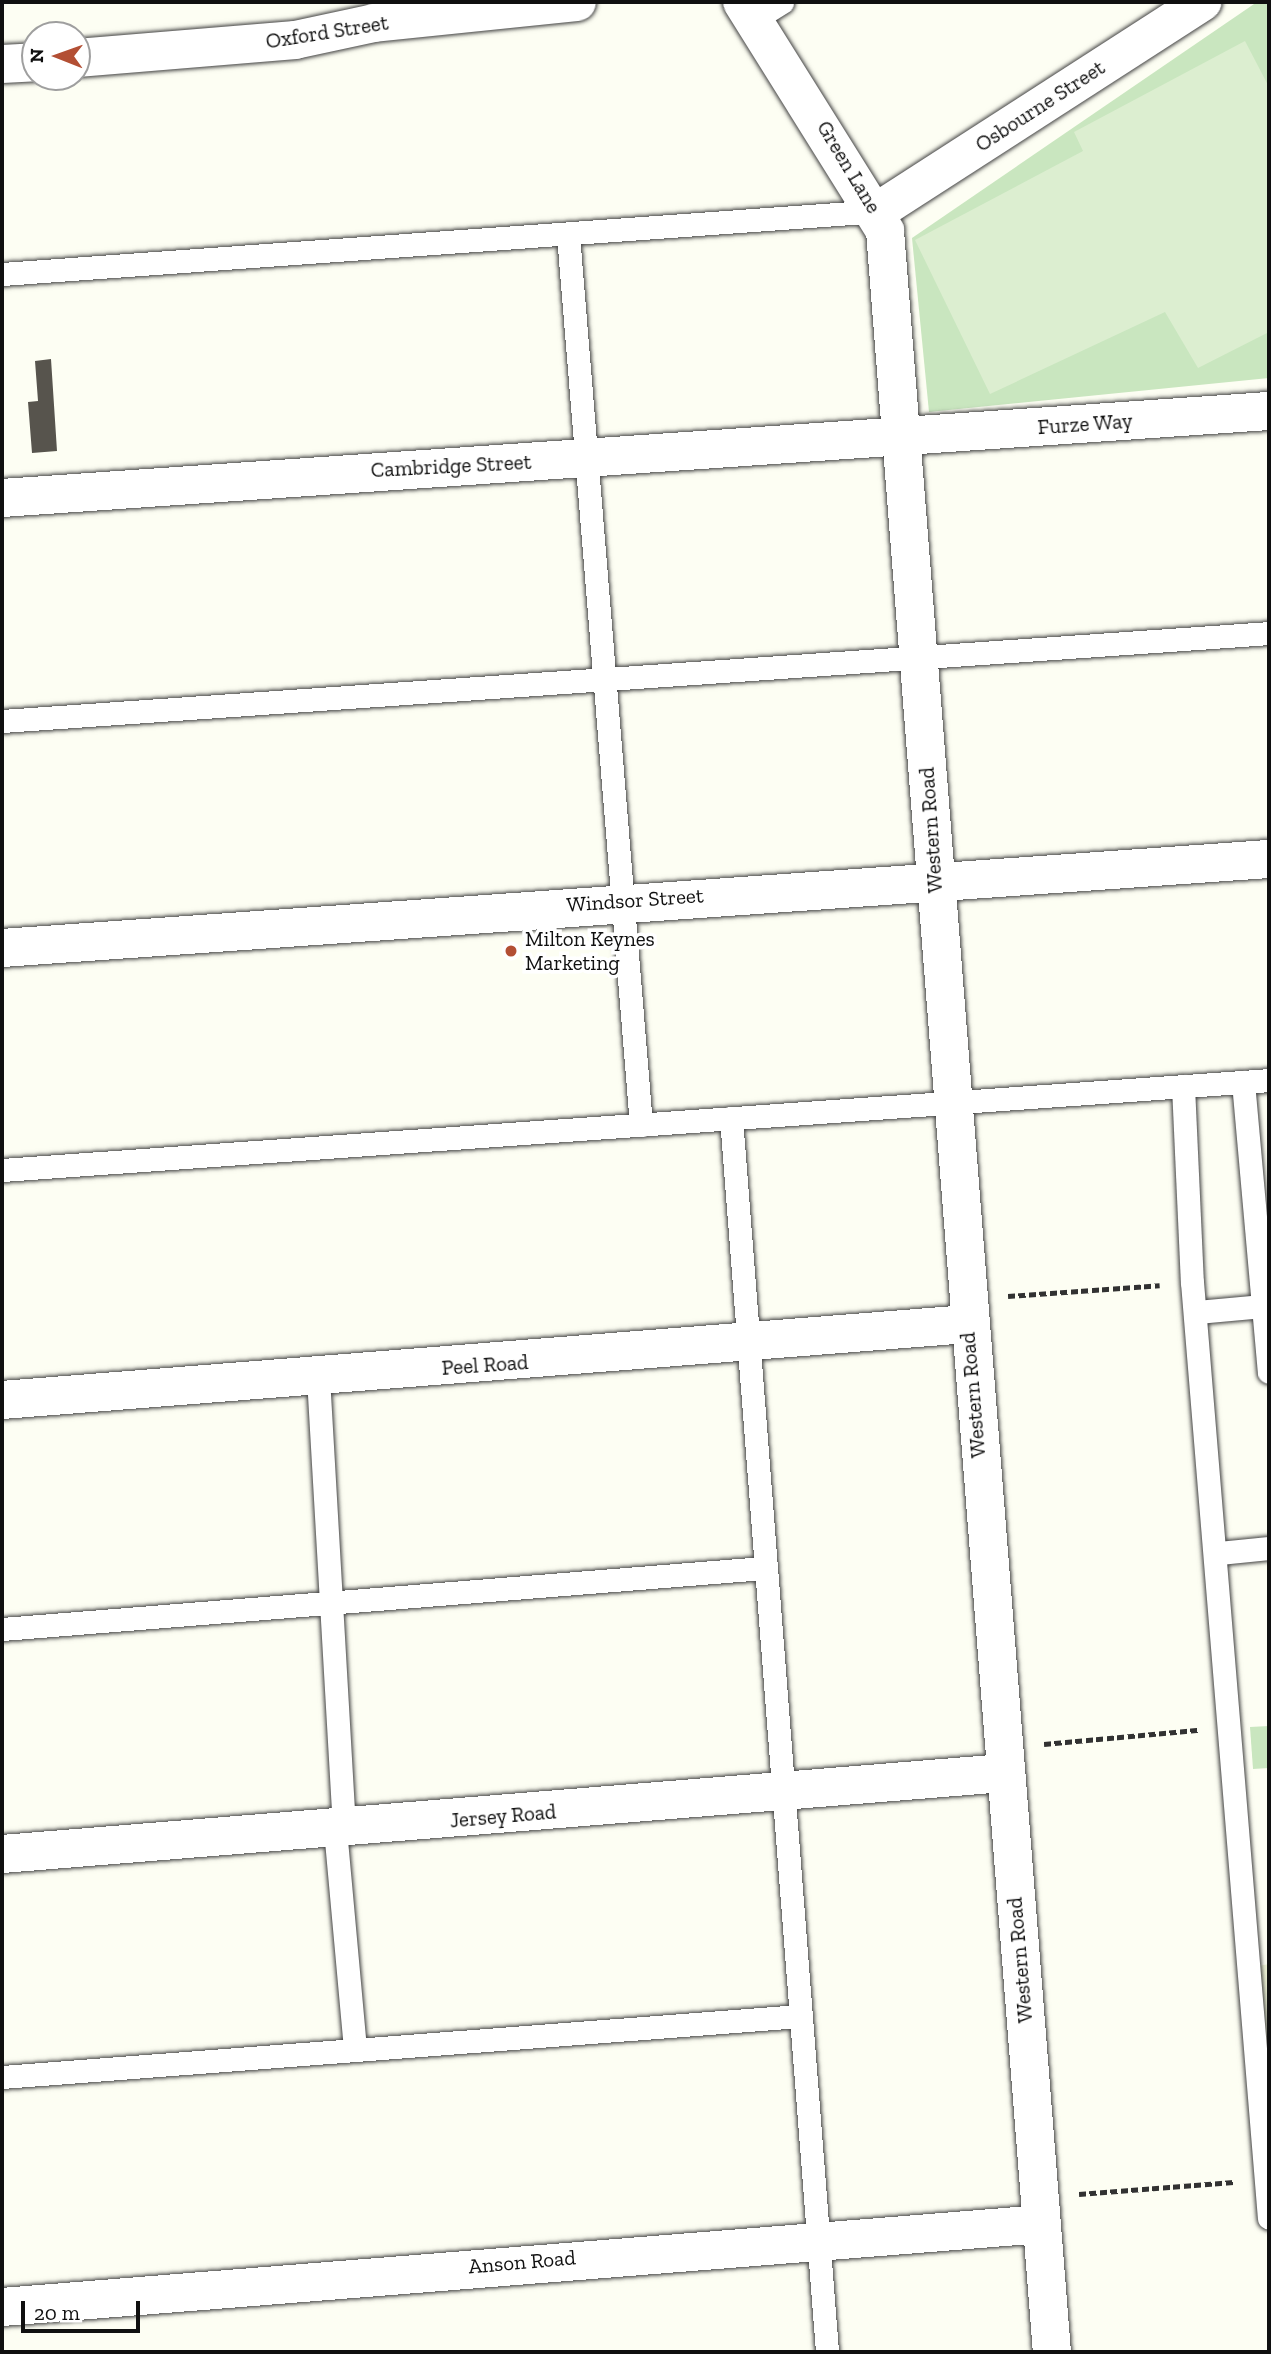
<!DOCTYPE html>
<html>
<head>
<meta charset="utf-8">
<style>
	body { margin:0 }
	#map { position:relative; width:1271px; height:2354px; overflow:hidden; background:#fdfef3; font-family:"Zilla Slab",serif }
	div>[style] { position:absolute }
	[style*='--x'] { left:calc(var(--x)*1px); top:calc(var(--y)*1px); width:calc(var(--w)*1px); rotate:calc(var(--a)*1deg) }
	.farmland>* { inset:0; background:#edf2d5 }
	.green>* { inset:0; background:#c9e6bf }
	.pitch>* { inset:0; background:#dceed0 }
	.building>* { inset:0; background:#57544d }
	.path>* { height:4.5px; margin-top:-2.25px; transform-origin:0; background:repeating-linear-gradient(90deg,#323232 0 7px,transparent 0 10.5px) }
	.roads { filter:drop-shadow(0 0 2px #434343) drop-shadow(0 0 2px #434343) }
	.service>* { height:23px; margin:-11.5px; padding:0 11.5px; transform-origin:11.5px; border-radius:11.5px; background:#fff }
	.minor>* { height:38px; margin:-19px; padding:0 19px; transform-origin:19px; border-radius:19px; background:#fff }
	.dots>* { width:19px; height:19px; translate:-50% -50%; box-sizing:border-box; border:4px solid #fff; border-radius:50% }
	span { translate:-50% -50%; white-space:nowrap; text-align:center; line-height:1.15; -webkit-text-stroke:7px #fff; paint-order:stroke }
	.street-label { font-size:21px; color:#101010 }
	.poi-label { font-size:21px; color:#101010 }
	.left { translate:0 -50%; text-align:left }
	.frame { position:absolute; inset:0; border:4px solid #101010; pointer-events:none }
	.north { position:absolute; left:21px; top:21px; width:70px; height:70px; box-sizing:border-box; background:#fff; border:2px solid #9f9f9f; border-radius:50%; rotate:271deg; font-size:19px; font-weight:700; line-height:28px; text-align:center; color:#101010 }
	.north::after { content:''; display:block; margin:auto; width:24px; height:32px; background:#b34f34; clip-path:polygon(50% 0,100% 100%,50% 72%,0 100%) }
	.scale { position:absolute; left:21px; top:2301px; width:119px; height:32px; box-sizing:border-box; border:4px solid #101010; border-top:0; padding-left:9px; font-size:21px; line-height:24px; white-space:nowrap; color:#101010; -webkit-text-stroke:5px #fff; paint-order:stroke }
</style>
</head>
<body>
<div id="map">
	<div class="farmland">
		<i style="clip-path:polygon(1269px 1964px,1269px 2166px,1258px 1966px)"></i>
	</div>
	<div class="green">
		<i style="clip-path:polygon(1257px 2px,1269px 2px,1269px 378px,929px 412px,912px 238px)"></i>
		<i style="clip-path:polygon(1269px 1726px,1269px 1768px,1253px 1769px,1250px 1727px)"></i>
	</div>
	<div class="pitch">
		<i style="clip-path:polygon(1245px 41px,1269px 87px,1269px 332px,1198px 368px,1165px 312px,990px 394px,915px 240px,1083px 151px,1074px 132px)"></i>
	</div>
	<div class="building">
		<i style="clip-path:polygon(51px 359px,57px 451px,32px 453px,28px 402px,38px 401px,35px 361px)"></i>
	</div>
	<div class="path">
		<i style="--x:1008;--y:1296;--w:152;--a:-4.1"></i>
		<i style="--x:1044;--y:1744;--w:156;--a:-5.2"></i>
		<i style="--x:1079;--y:2194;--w:155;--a:-4.4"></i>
	</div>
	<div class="roads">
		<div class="service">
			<i style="--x:755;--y:19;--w:32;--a:-32"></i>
			<i style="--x:568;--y:235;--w:893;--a:85.31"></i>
			<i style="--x:2;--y:274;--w:878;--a:-4.11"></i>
			<i style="--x:2;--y:721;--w:1270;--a:-3.97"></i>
			<i style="--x:1243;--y:1082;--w:291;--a:84.9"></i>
			<i style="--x:1183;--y:1086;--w:196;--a:87.4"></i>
			<i style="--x:1192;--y:1282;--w:939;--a:85.3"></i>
			<i style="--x:731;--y:1118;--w:1238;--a:85.55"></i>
			<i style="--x:2;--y:1170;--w:1270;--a:-4.06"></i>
			<i style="--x:1197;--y:1312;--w:66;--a:-5.2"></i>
			<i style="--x:318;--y:1377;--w:453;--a:86.7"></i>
			<i style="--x:1219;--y:1553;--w:50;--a:-5.7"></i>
			<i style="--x:2;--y:1629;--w:764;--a:-4.58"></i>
			<i style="--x:335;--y:1829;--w:221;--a:84.8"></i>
			<i style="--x:2;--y:2077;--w:800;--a:-4.37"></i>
		</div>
		<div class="minor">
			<i style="--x:742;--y:2;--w:270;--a:58"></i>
			<i style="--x:885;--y:231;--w:2128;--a:85.5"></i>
			<i style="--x:77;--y:58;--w:219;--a:-4.7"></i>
			<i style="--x:295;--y:40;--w:81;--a:-12.1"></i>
			<i style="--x:374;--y:23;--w:204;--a:-5.9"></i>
			<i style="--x:2;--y:64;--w:33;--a:-3"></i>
			<i style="--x:878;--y:211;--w:386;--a:-32.8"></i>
			<i style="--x:2;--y:498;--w:1270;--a:-3.93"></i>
			<i style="--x:2;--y:948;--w:1270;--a:-4.02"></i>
			<i style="--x:2;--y:1400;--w:969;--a:-4.5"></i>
			<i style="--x:2;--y:1854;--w:1006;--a:-4.62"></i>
			<i style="--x:2;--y:2307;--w:1043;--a:-4.56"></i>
		</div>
	</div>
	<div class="dots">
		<i style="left:511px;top:951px;background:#b34f34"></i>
	</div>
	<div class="street-label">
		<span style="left:327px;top:32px;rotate:-9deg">Oxford Street</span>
		<span style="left:1040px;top:106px;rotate:-33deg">Osbourne Street</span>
		<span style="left:849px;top:167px;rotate:59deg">Green Lane</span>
		<span style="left:1085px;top:424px;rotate:-4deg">Furze Way</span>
		<span style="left:451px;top:466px;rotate:-3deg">Cambridge Street</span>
		<span style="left:931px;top:830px;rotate:-94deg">Western Road</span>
		<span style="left:635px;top:900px;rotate:-4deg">Windsor Street</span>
		<span style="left:485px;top:1365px;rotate:-4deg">Peel Road</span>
		<span style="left:973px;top:1395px;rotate:-95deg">Western Road</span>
		<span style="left:503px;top:1816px;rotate:-5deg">Jersey Road</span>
		<span style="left:1020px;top:1960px;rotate:-95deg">Western Road</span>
		<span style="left:522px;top:2262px;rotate:-5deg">Anson Road</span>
	</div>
	<div class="poi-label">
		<span class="left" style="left:525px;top:951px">Milton Keynes<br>Marketing</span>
	</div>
	<div class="frame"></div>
	<div class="north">N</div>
	<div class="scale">20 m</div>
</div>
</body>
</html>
